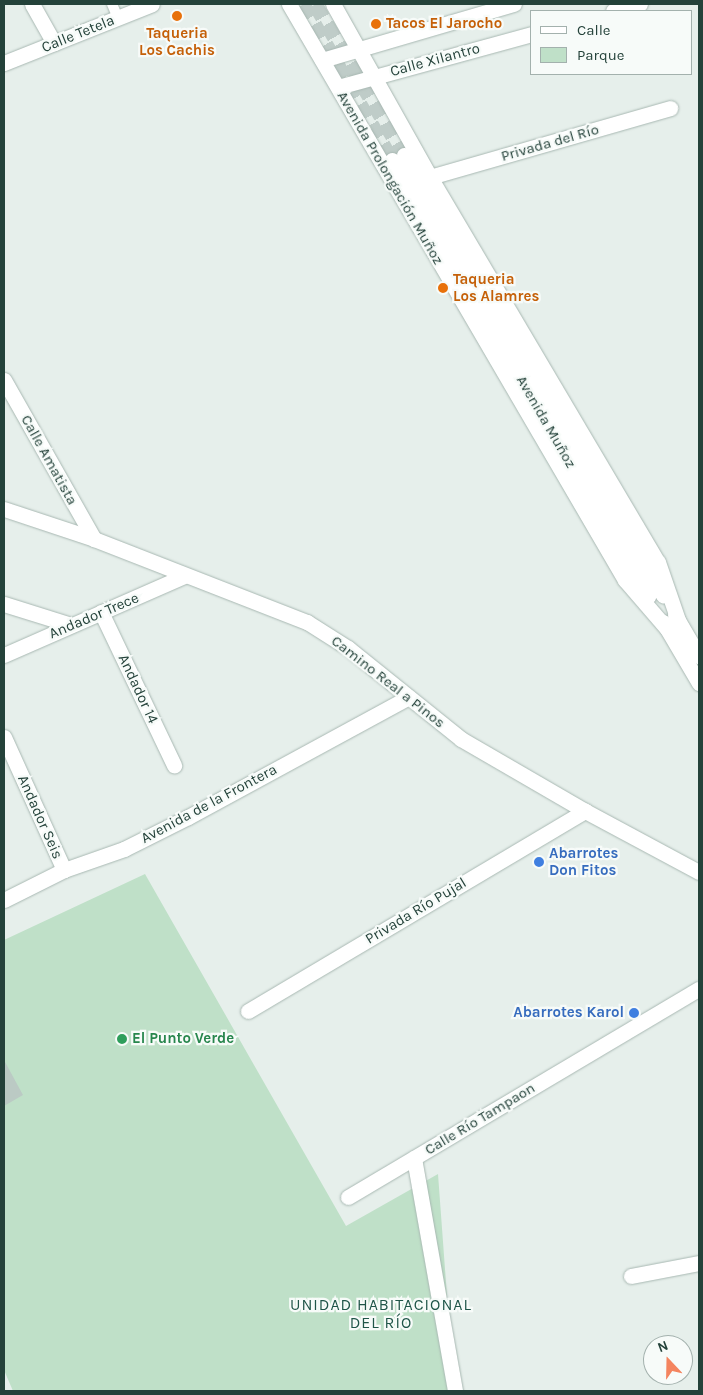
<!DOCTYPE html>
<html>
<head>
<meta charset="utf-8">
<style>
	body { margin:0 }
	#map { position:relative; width:703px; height:1395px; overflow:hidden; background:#e6efeb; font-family:Karla,sans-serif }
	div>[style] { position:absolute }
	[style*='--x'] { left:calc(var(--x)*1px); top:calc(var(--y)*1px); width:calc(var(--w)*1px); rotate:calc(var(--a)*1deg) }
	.green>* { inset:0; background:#bfe0c8 }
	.building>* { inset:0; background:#bbcac4 }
	.secondary-tunnel>* { height:15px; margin-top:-7.5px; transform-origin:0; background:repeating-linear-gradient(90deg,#bfccc8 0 15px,transparent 0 23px) }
	.roads { filter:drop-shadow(0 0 1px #a8b8b2) drop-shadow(0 0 1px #a8b8b2) }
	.lane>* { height:10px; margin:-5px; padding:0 5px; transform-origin:5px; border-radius:5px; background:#fff }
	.street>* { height:15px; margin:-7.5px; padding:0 7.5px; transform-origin:7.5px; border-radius:7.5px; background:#fff }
	.secondary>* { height:15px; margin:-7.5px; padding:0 7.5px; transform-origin:7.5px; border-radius:7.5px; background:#fff }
	.dots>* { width:14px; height:14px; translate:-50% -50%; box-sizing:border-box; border:2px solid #f7fbf9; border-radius:50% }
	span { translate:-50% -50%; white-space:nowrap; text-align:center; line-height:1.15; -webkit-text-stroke:4.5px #f7fbf9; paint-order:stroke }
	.food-label { font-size:15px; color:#c56008; font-weight:700 }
	.left { translate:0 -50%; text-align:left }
	.street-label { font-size:15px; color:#24423a }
	.shop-label { font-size:15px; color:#366cbe; font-weight:700 }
	.right { translate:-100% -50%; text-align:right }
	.leisure-label { font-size:15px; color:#27864d; font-weight:700 }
	.neighbourhood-label { font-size:16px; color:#1f5548; letter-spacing:1px }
	.frame { position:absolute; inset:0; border:5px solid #24423a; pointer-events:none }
	.legend { position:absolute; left:530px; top:10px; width:162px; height:65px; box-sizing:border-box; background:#f7fbf9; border:1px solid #a3b1ad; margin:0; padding:6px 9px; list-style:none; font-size:15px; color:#24423a }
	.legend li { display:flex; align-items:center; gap:10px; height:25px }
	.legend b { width:25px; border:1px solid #a3b1ad }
	.north { position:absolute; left:643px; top:1335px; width:50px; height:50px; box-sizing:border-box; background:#f7fbf9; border:1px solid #a3b1ad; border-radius:50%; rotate:339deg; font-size:14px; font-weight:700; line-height:20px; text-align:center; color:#24423a }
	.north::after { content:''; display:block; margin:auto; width:18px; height:22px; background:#f4845f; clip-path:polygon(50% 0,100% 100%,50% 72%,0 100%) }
</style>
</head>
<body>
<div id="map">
	<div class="green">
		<i style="clip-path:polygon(145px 874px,346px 1226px,438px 1174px,454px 1391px,13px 1391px,4px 1370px,4px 940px)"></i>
	</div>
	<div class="building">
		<i style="clip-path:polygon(4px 1060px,23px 1095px,4px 1106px)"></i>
	</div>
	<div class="secondary-tunnel">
		<i style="--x:303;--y:4;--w:180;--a:60.3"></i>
		<i style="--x:315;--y:4;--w:175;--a:59.5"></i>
	</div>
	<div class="roads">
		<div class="lane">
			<i style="--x:112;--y:4;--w:15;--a:67"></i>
		</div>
		<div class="street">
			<i style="--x:32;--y:4;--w:45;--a:60.6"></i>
			<i style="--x:613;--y:11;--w:28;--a:-15"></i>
			<i style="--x:322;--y:60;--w:200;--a:-16.3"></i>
			<i style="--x:4;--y:63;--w:159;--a:-21.7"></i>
			<i style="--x:338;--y:87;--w:201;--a:-15.3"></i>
			<i style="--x:430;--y:177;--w:250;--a:-16"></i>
			<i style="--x:4;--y:380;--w:183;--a:60.5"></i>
			<i style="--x:4;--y:509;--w:95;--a:18.4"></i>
			<i style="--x:94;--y:539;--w:229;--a:21.3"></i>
			<i style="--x:307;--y:622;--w:49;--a:32.4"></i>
			<i style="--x:348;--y:648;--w:145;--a:38.8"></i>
			<i style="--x:461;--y:739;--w:143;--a:30.1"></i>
			<i style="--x:585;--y:811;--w:129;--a:28.2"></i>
			<i style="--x:4;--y:604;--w:70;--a:17.4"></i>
			<i style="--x:101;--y:612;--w:170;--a:64.5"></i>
			<i style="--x:4;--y:655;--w:197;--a:-23.7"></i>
			<i style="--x:4;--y:737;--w:146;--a:65.7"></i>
			<i style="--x:4;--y:900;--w:67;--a:-26.6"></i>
			<i style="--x:64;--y:870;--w:64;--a:-19.3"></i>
			<i style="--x:124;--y:849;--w:72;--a:-26.6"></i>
			<i style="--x:188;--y:817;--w:251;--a:-28.5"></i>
			<i style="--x:248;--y:1011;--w:392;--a:-30.7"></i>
			<i style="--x:414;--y:1158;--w:237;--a:80"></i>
			<i style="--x:348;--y:1197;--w:408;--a:-30.7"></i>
			<i style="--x:631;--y:1276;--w:69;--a:-10.8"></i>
		</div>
		<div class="secondary">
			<i style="--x:289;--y:4;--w:667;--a:59.74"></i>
			<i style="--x:625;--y:580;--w:66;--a:49.3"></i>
			<i style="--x:333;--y:4;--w:198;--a:60.7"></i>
			<i style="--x:430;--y:177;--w:447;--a:59.4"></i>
			<i style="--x:658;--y:562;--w:65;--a:71"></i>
			<i style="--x:404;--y:155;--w:511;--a:59.52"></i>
			<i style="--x:392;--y:160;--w:506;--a:59.58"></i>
			<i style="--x:675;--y:615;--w:48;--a:59.7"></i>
			<i style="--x:663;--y:622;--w:71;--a:59.5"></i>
		</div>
	</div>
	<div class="dots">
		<i style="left:177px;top:16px;background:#e8710a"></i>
		<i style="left:376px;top:24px;background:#e8710a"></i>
		<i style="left:443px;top:288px;background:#e8710a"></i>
		<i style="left:539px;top:862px;background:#3f7fe0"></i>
		<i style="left:634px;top:1013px;background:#3f7fe0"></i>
		<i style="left:122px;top:1039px;background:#2e9e5b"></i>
	</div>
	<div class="food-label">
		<span class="left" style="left:386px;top:24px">Tacos El Jarocho</span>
		<span style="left:177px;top:42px">Taqueria<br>Los Cachis</span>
		<span class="left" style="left:453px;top:288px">Taqueria<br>Los Alamres</span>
	</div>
	<div class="street-label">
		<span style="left:78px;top:34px;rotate:-22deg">Calle Tetela</span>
		<span style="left:435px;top:60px;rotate:-15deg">Calle Xilantro</span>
		<span style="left:550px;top:143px;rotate:-16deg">Privada del Río</span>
		<span style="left:390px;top:178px;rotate:60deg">Avenida Prolongación Muñoz</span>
		<span style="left:546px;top:422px;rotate:60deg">Avenida Muñoz</span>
		<span style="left:49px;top:460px;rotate:61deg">Calle Amatista</span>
		<span style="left:94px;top:616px;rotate:-23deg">Andador Trece</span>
		<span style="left:388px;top:682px;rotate:38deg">Camino Real a Pinos</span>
		<span style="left:138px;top:689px;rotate:65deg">Andador 14</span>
		<span style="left:209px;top:804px;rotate:-28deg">Avenida de la Frontera</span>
		<span style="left:40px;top:817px;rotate:66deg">Andador Seis</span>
		<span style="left:416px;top:911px;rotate:-31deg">Privada Río Pujal</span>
		<span style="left:480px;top:1119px;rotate:-31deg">Calle Río Tampaon</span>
	</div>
	<div class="shop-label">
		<span class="left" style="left:549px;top:862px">Abarrotes<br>Don Fitos</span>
		<span class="right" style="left:624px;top:1013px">Abarrotes Karol</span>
	</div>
	<div class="leisure-label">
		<span class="left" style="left:132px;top:1039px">El Punto Verde</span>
	</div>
	<div class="neighbourhood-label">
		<span style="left:381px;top:1314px">UNIDAD HABITACIONAL<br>DEL RÍO</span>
	</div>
	<div class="frame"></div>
	<ul class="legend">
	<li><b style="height:6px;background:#fff"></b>Calle</li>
	<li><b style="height:14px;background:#bfe0c8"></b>Parque</li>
	</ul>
	<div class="north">N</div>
</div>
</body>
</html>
